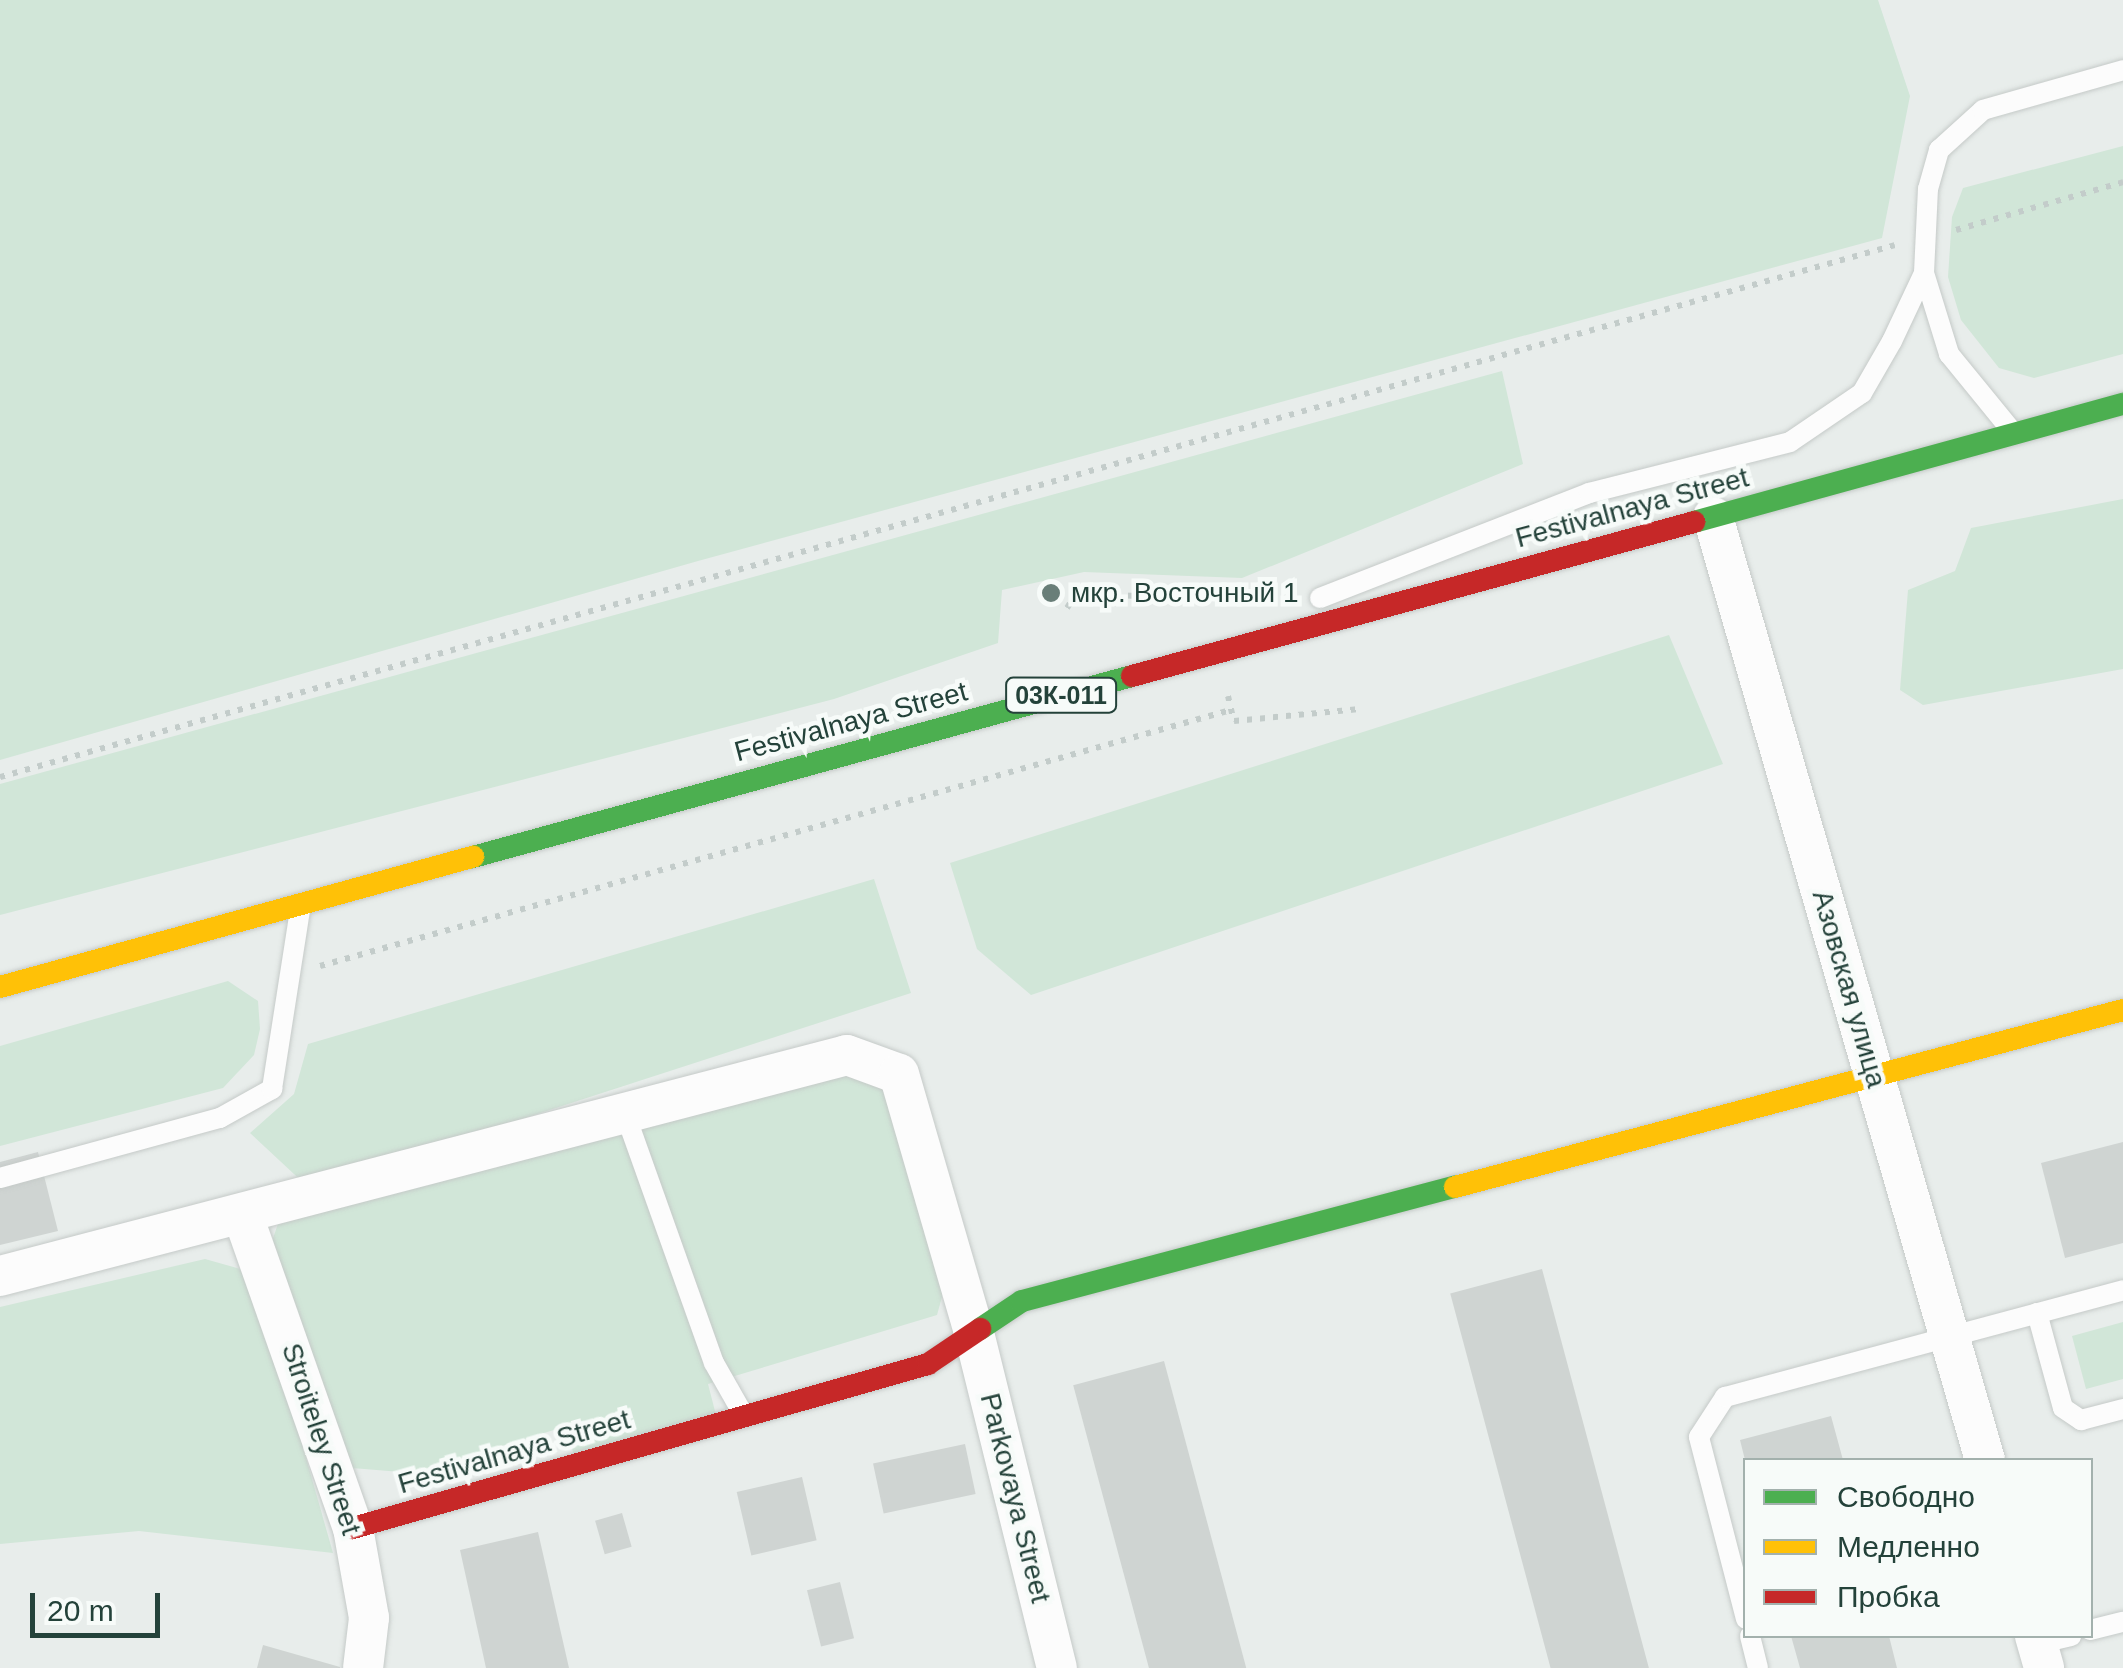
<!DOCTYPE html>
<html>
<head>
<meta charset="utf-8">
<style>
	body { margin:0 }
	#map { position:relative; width:2123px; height:1668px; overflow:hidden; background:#e8edeb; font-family:Arial,sans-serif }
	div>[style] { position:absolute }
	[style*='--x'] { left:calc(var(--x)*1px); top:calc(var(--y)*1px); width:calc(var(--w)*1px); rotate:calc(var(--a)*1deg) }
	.green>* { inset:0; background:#d1e6d8 }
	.building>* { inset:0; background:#cfd4d2; transform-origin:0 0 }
	.path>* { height:6px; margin-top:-3px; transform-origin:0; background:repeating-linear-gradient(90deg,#c3ccca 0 5px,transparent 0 13px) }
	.roads { filter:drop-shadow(0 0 2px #c5cac8) drop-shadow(0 0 2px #c5cac8) }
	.lane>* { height:20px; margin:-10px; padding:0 10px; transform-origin:10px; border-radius:10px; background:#fcfcfc }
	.street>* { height:40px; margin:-20px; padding:0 20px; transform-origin:20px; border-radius:20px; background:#fcfcfc }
	.fast>* { height:22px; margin:-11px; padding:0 11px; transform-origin:11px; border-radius:11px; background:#4caf50 }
	.slow>* { height:22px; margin:-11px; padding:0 11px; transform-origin:11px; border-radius:11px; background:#ffc107 }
	.jam>* { height:22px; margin:-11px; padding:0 11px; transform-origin:11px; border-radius:11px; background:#c62828 }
	.dots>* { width:28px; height:28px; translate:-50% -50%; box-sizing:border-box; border:5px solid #f7fbf9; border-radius:50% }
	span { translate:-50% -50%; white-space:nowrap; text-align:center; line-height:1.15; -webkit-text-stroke:9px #f7fbf9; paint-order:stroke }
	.shield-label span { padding:2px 8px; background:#f7fbf9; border:2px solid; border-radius:8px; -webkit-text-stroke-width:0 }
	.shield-label { font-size:25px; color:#24423a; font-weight:700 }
	.street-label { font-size:28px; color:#24423a }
	.poi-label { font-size:28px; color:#24423a }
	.left { translate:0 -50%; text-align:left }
	.legend { position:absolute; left:1743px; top:1458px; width:350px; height:180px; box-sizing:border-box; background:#f7fbf9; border:2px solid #a3b1ad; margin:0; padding:12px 18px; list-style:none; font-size:30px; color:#24423a }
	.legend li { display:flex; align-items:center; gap:20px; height:50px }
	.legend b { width:50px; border:2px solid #a3b1ad }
	.scale { position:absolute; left:30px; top:1593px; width:130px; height:45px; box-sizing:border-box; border:5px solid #24423a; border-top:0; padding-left:12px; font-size:30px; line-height:35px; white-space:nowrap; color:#24423a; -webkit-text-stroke:8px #f7fbf9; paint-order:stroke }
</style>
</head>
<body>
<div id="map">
	<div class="green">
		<i style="clip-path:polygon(0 0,1878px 0,1910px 96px,1882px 238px,698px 561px,0 760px)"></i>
		<i style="clip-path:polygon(2123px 146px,2123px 354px,2034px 378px,1999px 368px,1961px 320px,1948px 277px,1952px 217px,1963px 188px)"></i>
		<i style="clip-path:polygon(1502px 371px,1523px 464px,1242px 578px,1084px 572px,1002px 590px,998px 643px,834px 699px,0 915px,0 784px)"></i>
		<i style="clip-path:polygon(2123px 499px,2123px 669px,1923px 705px,1900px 690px,1908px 590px,1955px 571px,1971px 528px)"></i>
		<i style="clip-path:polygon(1669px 635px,1723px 764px,1031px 995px,977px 949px,950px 863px)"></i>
		<i style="clip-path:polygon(874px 879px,911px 993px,309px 1188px,250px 1133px,294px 1094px,308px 1044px)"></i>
		<i style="clip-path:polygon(228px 981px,258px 1001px,260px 1029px,254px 1055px,223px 1088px,0 1146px,0 1046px)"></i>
		<i style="clip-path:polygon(852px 1068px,892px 1088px,945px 1286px,937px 1315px,708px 1384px,716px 1415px,574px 1457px,567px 1426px,413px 1473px,352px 1468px,270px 1247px,280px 1218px)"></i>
		<i style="clip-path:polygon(205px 1259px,244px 1270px,268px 1324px,333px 1553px,139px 1531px,0 1544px,0 1307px)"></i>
		<i style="clip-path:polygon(2123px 1322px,2123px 1379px,2086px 1389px,2072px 1336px)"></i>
	</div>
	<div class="building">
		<i style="clip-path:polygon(2123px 1142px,2123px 1243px,2065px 1258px,2041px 1163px)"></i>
		<i style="clip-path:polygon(38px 1152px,58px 1231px,0 1245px,0 1162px)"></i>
		<i style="left:1542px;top:1269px;width:413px;height:95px;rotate:75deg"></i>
		<i style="left:1164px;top:1361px;width:318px;height:94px;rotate:75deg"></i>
		<i style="clip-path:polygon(1831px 1416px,1843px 1460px,1745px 1460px,1740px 1440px)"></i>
		<i style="left:965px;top:1444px;width:51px;height:94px;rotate:78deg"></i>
		<i style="left:802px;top:1477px;width:65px;height:67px;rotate:77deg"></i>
		<i style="left:622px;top:1513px;width:35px;height:28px;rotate:74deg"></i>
		<i style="clip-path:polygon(538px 1532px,569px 1668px,486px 1668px,460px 1550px)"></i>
		<i style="left:840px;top:1582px;width:58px;height:34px;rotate:76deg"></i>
		<i style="clip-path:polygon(1791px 1636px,1889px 1636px,1897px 1668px,1800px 1668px)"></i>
		<i style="clip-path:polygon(263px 1645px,340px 1667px,340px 1668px,257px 1668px)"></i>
	</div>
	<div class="path">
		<i style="--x:1956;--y:230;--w:174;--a:-16"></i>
		<i style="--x:1067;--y:608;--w:17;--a:-57"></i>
		<i style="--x:1076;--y:594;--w:128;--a:1.8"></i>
		<i style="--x:1204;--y:598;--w:9;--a:77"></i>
		<i style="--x:1228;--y:696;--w:26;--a:77"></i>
		<i style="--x:1234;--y:721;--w:129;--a:-5.4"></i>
		<i style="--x:0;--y:777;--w:1968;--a:-15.68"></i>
		<i style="--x:320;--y:966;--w:946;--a:-15.7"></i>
	</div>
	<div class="roads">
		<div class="lane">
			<i style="--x:1924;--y:273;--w:85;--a:72.8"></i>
			<i style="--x:1949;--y:354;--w:98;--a:50.8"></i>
			<i style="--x:1320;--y:598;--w:289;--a:-21.3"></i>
			<i style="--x:1589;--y:493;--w:207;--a:-14.2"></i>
			<i style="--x:1790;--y:442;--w:87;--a:-34.2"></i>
			<i style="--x:1862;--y:393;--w:60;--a:-60"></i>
			<i style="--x:1892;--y:341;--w:75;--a:-64.8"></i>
			<i style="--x:1924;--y:273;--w:84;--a:-87.3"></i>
			<i style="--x:1928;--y:189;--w:41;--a:-74.2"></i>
			<i style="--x:1939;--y:150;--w:59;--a:-42.3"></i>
			<i style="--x:1983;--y:110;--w:146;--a:-15.9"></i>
			<i style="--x:626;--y:1116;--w:262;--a:70.4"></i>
			<i style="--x:714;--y:1363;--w:56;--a:60.3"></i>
			<i style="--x:0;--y:1178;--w:228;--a:-15.3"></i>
			<i style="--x:220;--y:1118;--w:60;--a:-29.1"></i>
			<i style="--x:272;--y:1089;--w:180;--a:-81.1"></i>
			<i style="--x:2037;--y:1313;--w:98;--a:74.7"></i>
			<i style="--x:2063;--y:1408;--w:22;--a:34"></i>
			<i style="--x:2081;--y:1420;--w:43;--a:-14.7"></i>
			<i style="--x:1746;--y:1619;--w:188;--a:-104.5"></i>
			<i style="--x:1699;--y:1437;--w:48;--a:-57"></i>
			<i style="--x:1725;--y:1397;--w:412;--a:-15"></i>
			<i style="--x:2090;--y:1630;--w:34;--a:-14"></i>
			<i style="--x:1750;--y:1636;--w:33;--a:76"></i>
			<i style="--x:2037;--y:1644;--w:35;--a:-13"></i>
		</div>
		<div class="street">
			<i style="--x:1713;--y:517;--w:981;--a:73.91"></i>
			<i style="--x:243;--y:1216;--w:331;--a:70.6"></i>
			<i style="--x:353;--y:1528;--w:91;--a:79.9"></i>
			<i style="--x:369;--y:1618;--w:50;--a:96.8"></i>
			<i style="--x:0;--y:1276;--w:875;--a:-14.62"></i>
			<i style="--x:847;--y:1055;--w:55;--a:20.1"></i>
			<i style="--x:899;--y:1074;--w:266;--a:73.8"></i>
			<i style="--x:973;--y:1329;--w:349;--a:76.1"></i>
			<i style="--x:2035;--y:1636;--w:33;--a:74"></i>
		</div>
		<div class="fast">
			<i style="--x:1694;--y:522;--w:445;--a:-15.4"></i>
			<i style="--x:473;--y:857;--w:683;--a:-15.36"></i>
			<i style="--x:980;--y:1329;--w:50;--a:-33.7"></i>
			<i style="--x:1022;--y:1301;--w:448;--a:-14.8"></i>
		</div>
		<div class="slow">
			<i style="--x:0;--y:987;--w:491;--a:-15.4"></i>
			<i style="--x:1455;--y:1187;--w:691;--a:-14.84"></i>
		</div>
		<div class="jam">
			<i style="--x:1132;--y:676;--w:583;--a:-15.32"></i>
			<i style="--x:353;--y:1528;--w:598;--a:-15.92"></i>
			<i style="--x:928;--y:1364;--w:63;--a:-33.9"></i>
		</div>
	</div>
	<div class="dots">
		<i style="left:1051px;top:593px;background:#697e78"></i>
	</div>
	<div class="shield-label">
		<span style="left:1061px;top:695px">03К-011</span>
	</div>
	<div class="street-label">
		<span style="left:1632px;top:508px;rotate:-15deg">Festivalnaya Street</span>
		<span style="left:851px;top:722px;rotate:-15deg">Festivalnaya Street</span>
		<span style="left:1849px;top:989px;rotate:74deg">Азовская улица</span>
		<span style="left:321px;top:1439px;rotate:72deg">Stroiteley Street</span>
		<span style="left:514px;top:1452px;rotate:-16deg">Festivalnaya Street</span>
		<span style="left:1015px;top:1498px;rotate:76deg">Parkovaya Street</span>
	</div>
	<div class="poi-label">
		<span class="left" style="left:1071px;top:593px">мкр. Восточный 1</span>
	</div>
	<ul class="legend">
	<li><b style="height:12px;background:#4caf50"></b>Свободно</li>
	<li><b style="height:12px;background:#ffc107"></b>Медленно</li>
	<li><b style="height:12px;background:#c62828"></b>Пробка</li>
	</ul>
	<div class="scale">20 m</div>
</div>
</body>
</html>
